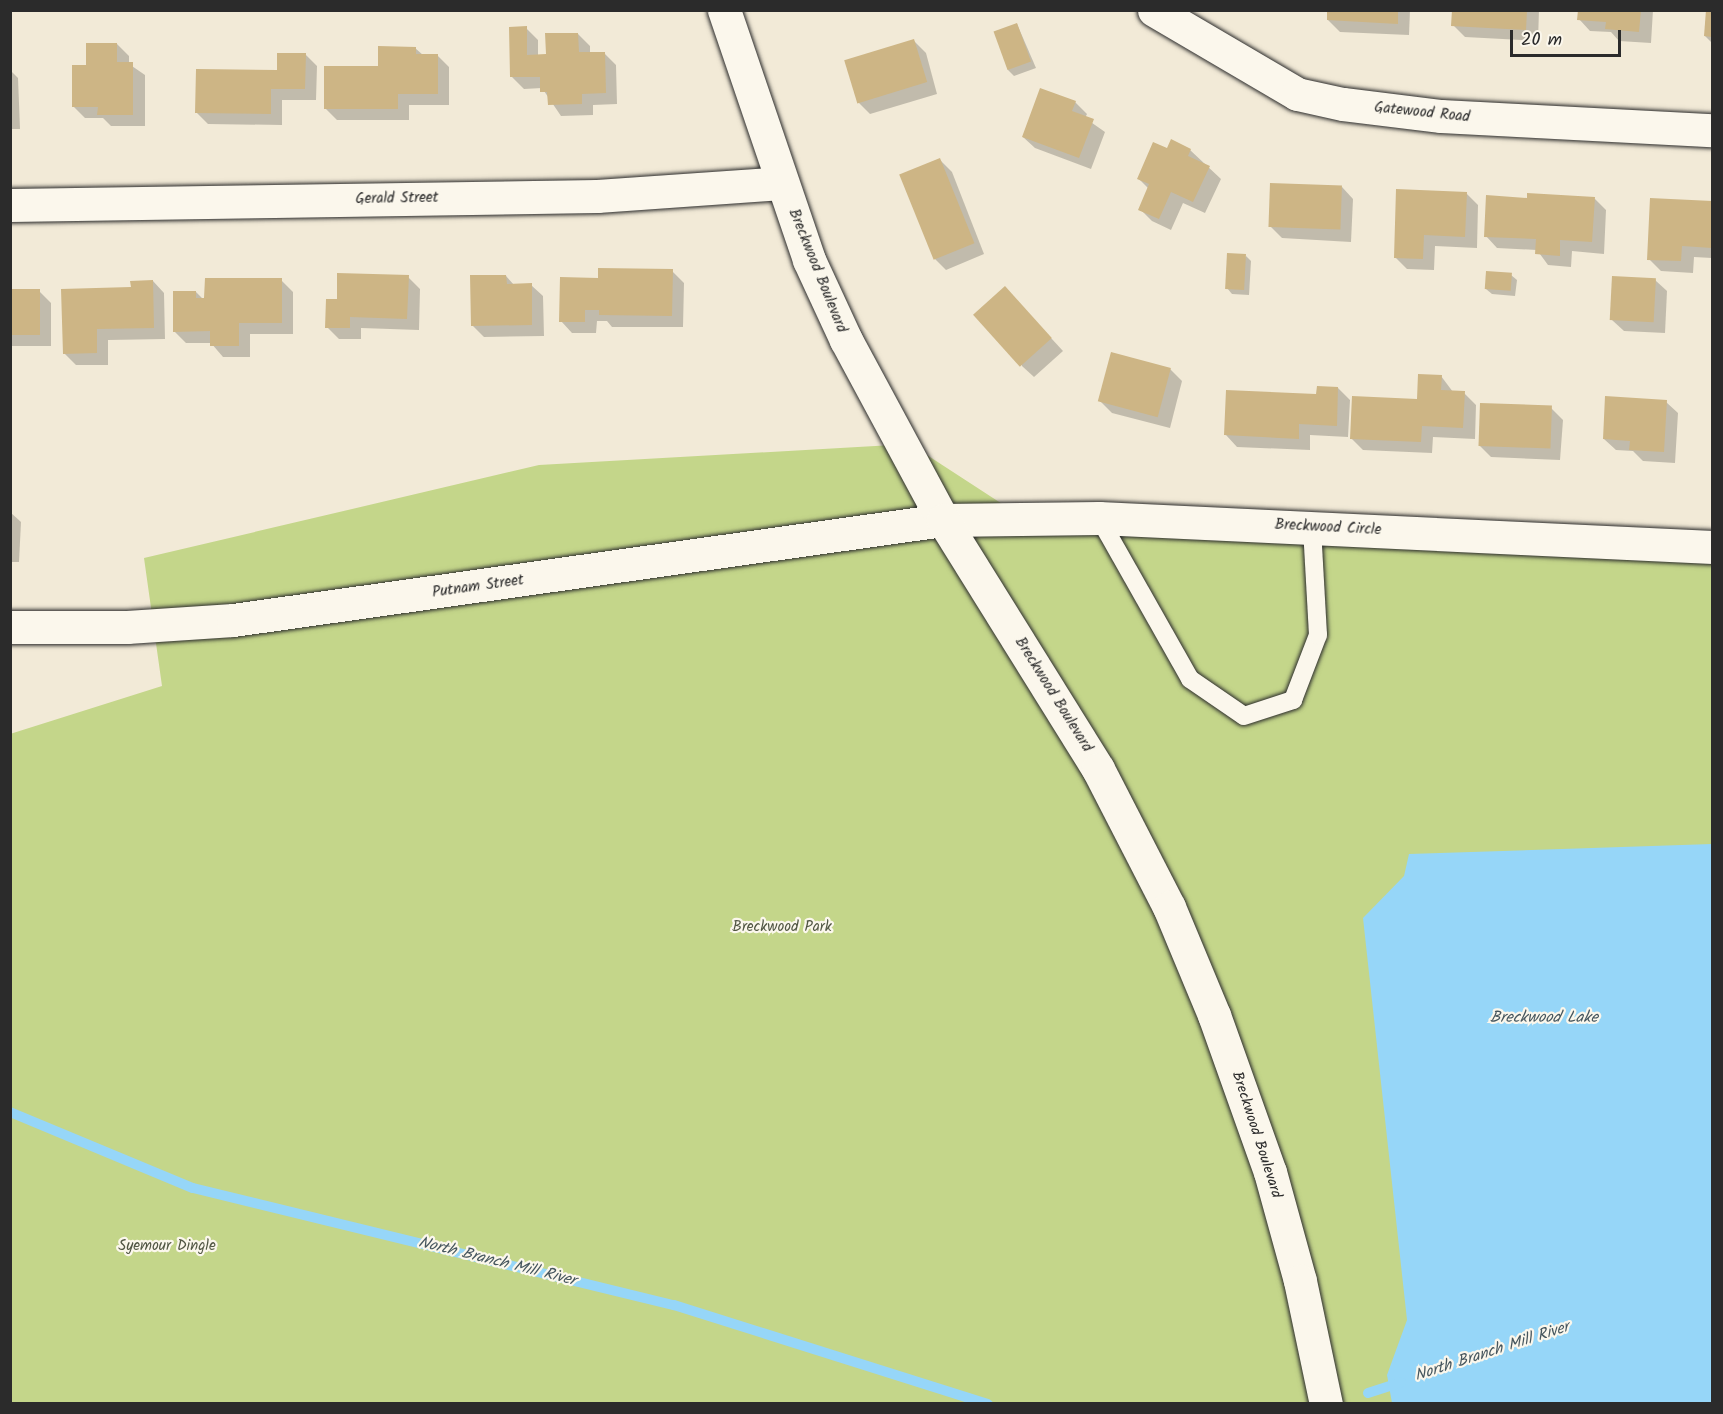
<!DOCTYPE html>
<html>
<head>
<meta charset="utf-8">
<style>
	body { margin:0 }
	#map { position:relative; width:1723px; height:1414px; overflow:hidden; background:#f2ead7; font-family:Kalam,sans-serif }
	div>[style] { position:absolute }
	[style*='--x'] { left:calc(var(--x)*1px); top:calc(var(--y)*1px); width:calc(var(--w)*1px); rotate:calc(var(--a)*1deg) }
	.green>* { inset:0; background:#c4d68a }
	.water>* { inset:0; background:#96d6f8 }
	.shadow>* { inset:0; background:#0003 }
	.stream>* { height:10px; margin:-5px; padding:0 5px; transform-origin:5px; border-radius:5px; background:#96d6f8 }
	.building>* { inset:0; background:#cdb585; transform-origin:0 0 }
	.roads { filter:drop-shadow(0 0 2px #2b2b2b) drop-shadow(0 0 2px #2b2b2b) }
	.service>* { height:18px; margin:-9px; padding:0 9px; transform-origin:9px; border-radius:9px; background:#fbf7ec }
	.minor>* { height:33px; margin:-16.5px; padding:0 16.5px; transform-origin:16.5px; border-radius:16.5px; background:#fbf7ec }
	.tertiary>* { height:33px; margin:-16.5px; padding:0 16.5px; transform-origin:16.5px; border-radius:16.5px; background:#fbf7ec }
	.secondary>* { height:33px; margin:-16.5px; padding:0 16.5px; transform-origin:16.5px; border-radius:16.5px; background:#fbf7ec }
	span { translate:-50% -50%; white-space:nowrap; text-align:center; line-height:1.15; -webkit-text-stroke:4.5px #fbf7ec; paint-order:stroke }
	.street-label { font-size:15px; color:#2b2b2b }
	.park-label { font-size:15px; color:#515643 }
	.water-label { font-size:16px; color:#46565e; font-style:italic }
	.frame { position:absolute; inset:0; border:12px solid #2b2b2b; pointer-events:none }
	.scale { position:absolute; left:1510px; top:30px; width:111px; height:27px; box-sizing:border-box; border:3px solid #2b2b2b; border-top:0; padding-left:8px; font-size:18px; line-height:21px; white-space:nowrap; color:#2b2b2b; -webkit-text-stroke:4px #fbf7ec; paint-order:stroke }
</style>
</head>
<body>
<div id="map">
	<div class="green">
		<i style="clip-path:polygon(910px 444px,1013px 511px,1712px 551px,1712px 909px,1466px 1403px,11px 1403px,10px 734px,162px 686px,144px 558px,539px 465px)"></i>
	</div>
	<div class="water">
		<i style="clip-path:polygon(1712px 844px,1712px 1403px,1392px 1403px,1387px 1375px,1407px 1320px,1363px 918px,1404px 876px,1409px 854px)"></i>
	</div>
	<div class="shadow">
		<i style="clip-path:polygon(1329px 10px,1410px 10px,1409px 35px,1340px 32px,1328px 20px)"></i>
		<i style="clip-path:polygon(1454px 10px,1539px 10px,1538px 41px,1465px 37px,1453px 25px)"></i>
		<i style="clip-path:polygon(1579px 10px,1653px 10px,1651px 43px,1619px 41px,1611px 32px,1590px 31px,1579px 19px)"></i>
		<i style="clip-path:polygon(1707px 10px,1712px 10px,1712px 43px,1705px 36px)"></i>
		<i style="clip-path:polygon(1017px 24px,1036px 68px,1014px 76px,1008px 70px)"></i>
		<i style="clip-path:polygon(526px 28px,538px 40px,538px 56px,547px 55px,578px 34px,590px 46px,590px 54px,604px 53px,616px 65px,617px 104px,593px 105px,593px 115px,561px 116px,542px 88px,524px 89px,512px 77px)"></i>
		<i style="clip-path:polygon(914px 41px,926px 53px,937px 94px,870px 114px,858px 102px)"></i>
		<i style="clip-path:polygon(117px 44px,129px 56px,129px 64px,145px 75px,145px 126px,111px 126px,103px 118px,85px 118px,73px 106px,88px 66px)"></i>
		<i style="clip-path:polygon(415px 48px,423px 55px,437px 55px,449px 67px,449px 105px,409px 105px,409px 120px,337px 120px,325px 108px)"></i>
		<i style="clip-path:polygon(305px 54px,317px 66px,316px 100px,282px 100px,282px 125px,208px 124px,196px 112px,279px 72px)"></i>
		<i style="clip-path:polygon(10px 70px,18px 78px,20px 129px,10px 129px)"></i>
		<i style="clip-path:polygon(1075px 102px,1087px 114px,1085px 118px,1105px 132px,1091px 169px,1035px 148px,1023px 137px)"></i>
		<i style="clip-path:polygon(1168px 150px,1190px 150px,1221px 179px,1205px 213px,1183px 203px,1171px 230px,1152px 221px,1140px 209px,1149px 189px,1139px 179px)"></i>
		<i style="clip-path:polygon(940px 160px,952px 172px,984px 254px,946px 270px,934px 258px)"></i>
		<i style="clip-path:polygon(1342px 187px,1353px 199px,1351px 242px,1282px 238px,1270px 226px)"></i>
		<i style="clip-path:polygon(1466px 193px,1478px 205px,1477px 248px,1435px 246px,1434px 270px,1407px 269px,1395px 257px)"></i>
		<i style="clip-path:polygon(1595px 199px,1606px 210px,1604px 254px,1572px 251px,1571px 267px,1548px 265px,1537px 250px,1497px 248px,1486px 236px,1528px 200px)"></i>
		<i style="clip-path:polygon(1652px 200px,1712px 203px,1712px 258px,1694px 257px,1693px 273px,1661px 271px,1649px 259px)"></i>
		<i style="clip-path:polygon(1246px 256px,1251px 261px,1249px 295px,1232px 294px,1227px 288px)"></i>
		<i style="clip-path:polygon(672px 271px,684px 283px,683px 327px,612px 327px,607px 321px,597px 321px,596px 333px,572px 333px,561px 321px,600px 279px)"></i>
		<i style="clip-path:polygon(1511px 275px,1517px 280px,1515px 296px,1492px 294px,1486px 289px)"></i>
		<i style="clip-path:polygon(506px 276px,514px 285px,531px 285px,543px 296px,544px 336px,484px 337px,472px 325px)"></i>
		<i style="clip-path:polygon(408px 277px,420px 289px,419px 330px,361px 328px,361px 339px,339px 339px,327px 327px,338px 301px)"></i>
		<i style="clip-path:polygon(281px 280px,293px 292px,293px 334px,250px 334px,250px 357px,223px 357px,211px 343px,186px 343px,174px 331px,196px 292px,203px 299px)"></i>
		<i style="clip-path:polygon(1655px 280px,1667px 291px,1665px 333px,1624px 331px,1612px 320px)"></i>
		<i style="clip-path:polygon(153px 281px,164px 293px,165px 339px,108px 340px,108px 365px,76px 365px,64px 353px,132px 288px)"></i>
		<i style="clip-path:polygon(10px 291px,39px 291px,51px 303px,51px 346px,10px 346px)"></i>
		<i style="clip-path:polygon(1016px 300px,1063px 351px,1034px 377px,1022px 366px)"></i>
		<i style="clip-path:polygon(1170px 369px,1182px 381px,1170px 428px,1112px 413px,1100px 401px)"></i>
		<i style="clip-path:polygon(1441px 376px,1453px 392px,1464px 393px,1476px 405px,1475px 439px,1433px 437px,1432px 453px,1363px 450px,1351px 438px,1418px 401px)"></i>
		<i style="clip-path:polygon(1338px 388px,1350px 400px,1348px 437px,1310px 435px,1310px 450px,1237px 447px,1226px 435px)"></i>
		<i style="clip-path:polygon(1666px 402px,1678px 413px,1675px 463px,1643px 461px,1633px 451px,1616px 450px,1604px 439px)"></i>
		<i style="clip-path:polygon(1551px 408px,1563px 420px,1560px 460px,1491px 457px,1479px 445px)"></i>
		<i style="clip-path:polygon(10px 512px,21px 522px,19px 562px,10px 562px)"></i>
	</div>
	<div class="stream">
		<i style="--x:10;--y:1112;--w:198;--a:22.6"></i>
		<i style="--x:193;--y:1188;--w:495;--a:13.7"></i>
		<i style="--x:674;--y:1305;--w:329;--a:17.5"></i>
		<i style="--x:1368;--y:1393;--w:35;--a:-18"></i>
	</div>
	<div class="building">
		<i style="clip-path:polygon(1327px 10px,1398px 10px,1398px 24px,1327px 20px)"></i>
		<i style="clip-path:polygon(1452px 10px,1527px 10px,1526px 30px,1451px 26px)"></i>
		<i style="clip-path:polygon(1578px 10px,1641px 10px,1639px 32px,1605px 29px,1606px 22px,1577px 20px)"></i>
		<i style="clip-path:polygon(1706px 10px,1712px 10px,1712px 37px,1704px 36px)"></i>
		<i style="left:1017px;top:23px;width:41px;height:25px;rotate:70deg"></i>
		<i style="clip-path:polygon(527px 26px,527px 55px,546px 54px,545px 33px,578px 33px,579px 52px,605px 52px,606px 93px,582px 94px,582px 104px,548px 105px,547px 92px,540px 92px,540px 77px,510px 77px,509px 27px)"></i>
		<i style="left:914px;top:39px;width:45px;height:73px;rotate:73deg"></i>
		<i style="clip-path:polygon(86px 43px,117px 43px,117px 62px,133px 62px,133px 115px,97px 115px,98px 107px,72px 107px,72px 65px,86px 65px)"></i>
		<i style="clip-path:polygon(378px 46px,416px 47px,416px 54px,438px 54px,438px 94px,398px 94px,398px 109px,324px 109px,324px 66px,378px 66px)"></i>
		<i style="clip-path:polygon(277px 53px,306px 53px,305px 89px,271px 89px,271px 114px,195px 113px,196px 69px,277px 70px)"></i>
		<i style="clip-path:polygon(1040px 88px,1076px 101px,1072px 111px,1094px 119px,1079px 158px,1022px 137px)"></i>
		<i style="clip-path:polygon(1171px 139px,1191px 149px,1188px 156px,1210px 166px,1193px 202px,1171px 192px,1159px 219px,1138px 210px,1149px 184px,1137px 179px,1153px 142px,1167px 148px)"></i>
		<i style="left:940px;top:158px;width:92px;height:44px;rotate:68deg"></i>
		<i style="left:1270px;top:183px;width:72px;height:44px;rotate:2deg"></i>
		<i style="clip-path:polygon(1396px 189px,1467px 192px,1465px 237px,1424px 235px,1423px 259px,1394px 258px)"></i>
		<i style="clip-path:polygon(1527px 193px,1595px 197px,1592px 242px,1560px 240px,1560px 256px,1535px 254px,1536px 239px,1484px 237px,1486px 195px,1527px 198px)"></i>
		<i style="clip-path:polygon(1650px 198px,1712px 201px,1712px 248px,1682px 246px,1681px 261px,1647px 260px)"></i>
		<i style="left:1227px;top:253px;width:19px;height:36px;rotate:3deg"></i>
		<i style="clip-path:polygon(598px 268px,673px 269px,672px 316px,599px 315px,599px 310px,585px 310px,585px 322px,559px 322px,560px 277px,598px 278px)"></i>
		<i style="left:1486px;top:271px;width:26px;height:18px;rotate:4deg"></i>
		<i style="clip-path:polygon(337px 273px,409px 275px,407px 319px,350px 317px,350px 328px,325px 328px,326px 299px,337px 299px)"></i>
		<i style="clip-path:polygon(470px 275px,506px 275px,507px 284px,532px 283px,532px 325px,471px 326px)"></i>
		<i style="left:1612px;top:276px;width:44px;height:44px;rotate:3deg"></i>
		<i style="clip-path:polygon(205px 278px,282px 278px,282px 323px,239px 323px,239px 346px,210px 346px,210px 331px,173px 332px,173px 291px,196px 291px,196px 298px,204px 298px)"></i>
		<i style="clip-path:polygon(153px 280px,154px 328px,97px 329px,97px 353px,63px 354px,61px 289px,131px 287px,130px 281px)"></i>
		<i style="left:1005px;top:286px;width:70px;height:43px;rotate:48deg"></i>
		<i style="left:40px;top:289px;width:46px;height:30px;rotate:90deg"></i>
		<i style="left:1111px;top:352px;width:62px;height:51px;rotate:15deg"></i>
		<i style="clip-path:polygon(1418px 374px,1442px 375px,1441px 390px,1465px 391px,1463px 428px,1422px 426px,1421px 442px,1350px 439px,1352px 396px,1417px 399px)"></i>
		<i style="clip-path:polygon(1317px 386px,1338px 387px,1337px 426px,1299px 424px,1299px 439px,1224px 435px,1226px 390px,1316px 394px)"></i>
		<i style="clip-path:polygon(1605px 396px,1667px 400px,1664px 452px,1629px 450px,1630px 441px,1603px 439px)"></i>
		<i style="left:1480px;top:403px;width:72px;height:43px;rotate:2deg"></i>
	</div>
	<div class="roads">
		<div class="service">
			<i style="--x:1099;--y:518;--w:185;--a:60.5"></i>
			<i style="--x:1190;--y:679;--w:65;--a:34.4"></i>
			<i style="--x:1244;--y:716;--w:52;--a:-18.1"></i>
			<i style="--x:1293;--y:700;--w:70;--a:-69"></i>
			<i style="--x:1318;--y:635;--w:109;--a:-93.2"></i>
		</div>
		<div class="minor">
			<i style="--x:1154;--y:10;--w:166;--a:30.4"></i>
			<i style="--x:1297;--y:94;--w:47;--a:12.3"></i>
			<i style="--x:1343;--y:104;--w:99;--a:7"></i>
			<i style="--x:1441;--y:116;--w:271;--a:3"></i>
			<i style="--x:10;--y:205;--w:587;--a:-0.88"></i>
			<i style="--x:597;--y:196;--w:185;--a:-4"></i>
			<i style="--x:10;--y:627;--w:117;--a:0"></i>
			<i style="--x:127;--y:627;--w:106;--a:-3.8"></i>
			<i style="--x:233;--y:620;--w:717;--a:-8.02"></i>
		</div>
		<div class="tertiary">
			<i style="--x:943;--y:520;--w:156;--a:-0.7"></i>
			<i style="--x:1099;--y:518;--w:614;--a:2.71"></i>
		</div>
		<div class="secondary">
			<i style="--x:724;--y:10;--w:264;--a:71.2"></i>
			<i style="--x:809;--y:260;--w:88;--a:65.2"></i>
			<i style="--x:846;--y:340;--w:204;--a:61.7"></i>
			<i style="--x:943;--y:520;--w:293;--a:58.1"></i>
			<i style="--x:1098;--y:769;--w:155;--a:62.8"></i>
			<i style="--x:1169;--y:907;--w:117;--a:67.4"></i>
			<i style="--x:1214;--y:1015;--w:167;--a:70.4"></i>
			<i style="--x:1270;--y:1172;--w:113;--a:74.6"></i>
			<i style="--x:1300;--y:1281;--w:126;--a:78.1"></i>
		</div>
	</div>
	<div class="street-label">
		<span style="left:1422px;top:113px;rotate:6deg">Gatewood Road</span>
		<span style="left:397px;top:199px;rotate:-1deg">Gerald Street</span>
		<span style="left:817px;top:271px;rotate:68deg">Breckwood Boulevard</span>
		<span style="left:1328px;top:528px;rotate:3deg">Breckwood Circle</span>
		<span style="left:478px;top:587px;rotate:-8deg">Putnam Street</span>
		<span style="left:1053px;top:695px;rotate:58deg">Breckwood Boulevard</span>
		<span style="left:1256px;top:1135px;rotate:72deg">Breckwood Boulevard</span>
	</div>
	<div class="park-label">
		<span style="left:782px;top:928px">Breckwood Park</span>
		<span style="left:167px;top:1247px">Syemour Dingle</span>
	</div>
	<div class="water-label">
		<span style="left:1544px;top:1018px">Breckwood Lake</span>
		<span style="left:497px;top:1262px;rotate:14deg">North Branch Mill River</span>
		<span style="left:1492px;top:1352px;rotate:-18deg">North Branch Mill River</span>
	</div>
	<div class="frame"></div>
	<div class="scale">20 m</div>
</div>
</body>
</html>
